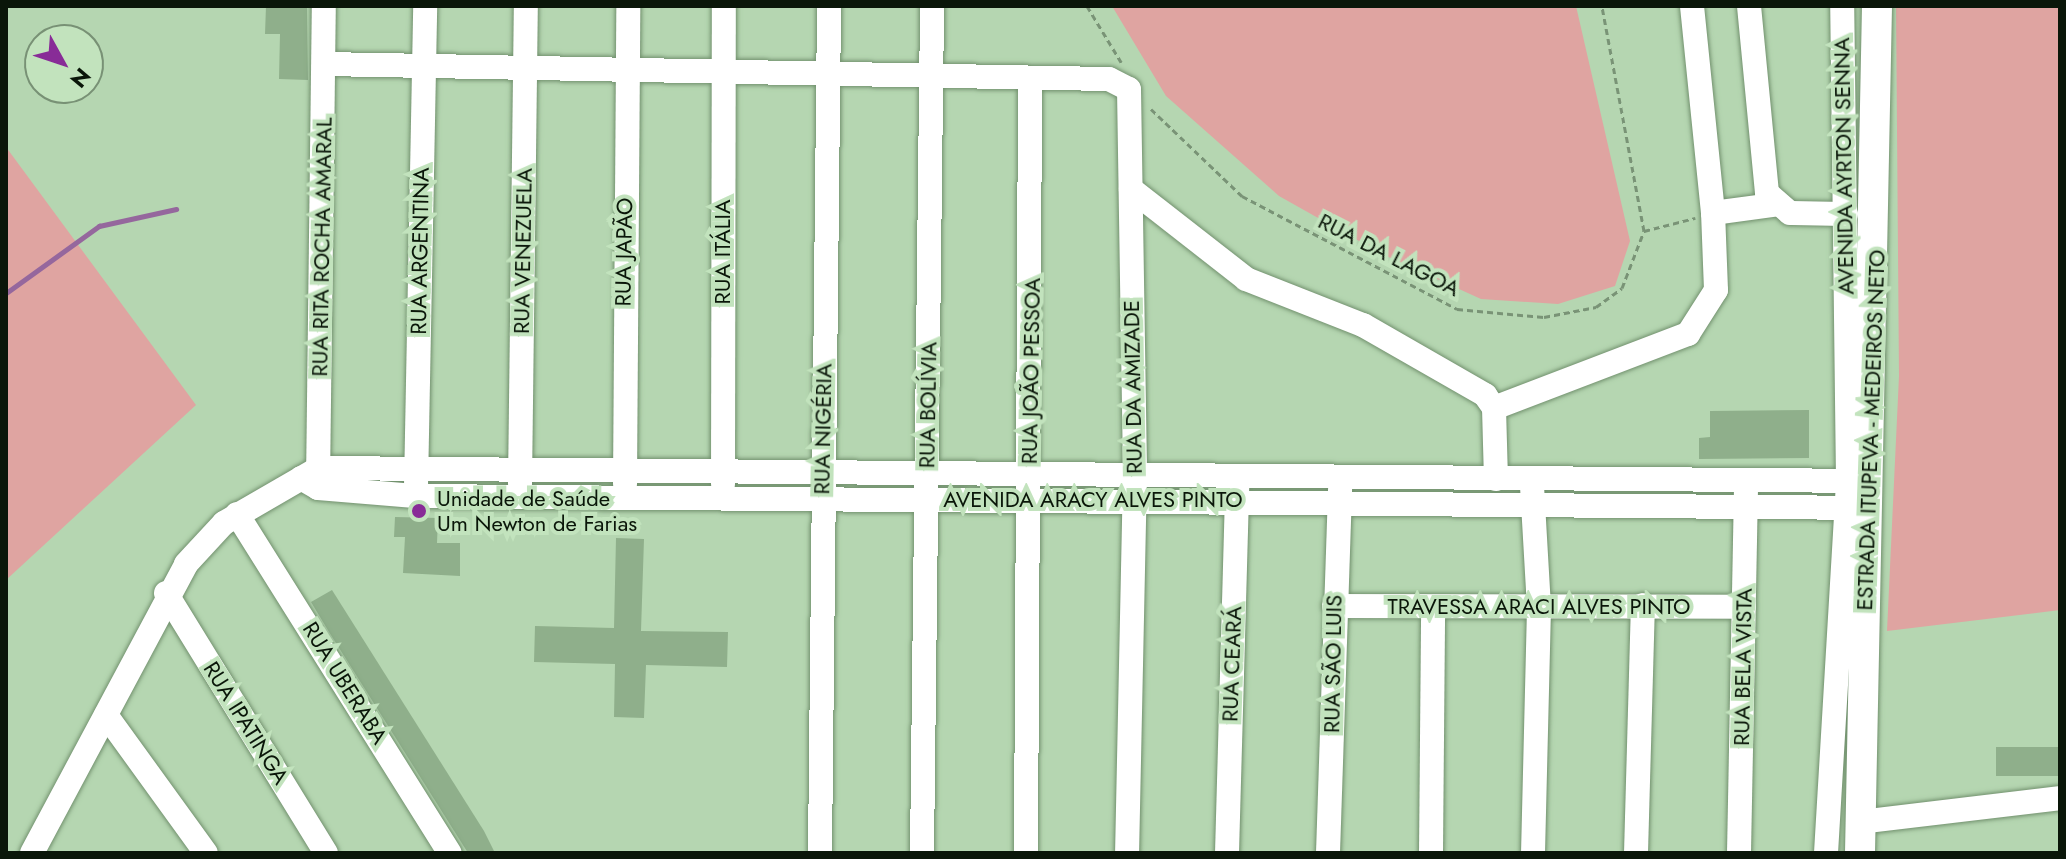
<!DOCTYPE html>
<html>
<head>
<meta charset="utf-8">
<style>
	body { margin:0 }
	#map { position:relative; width:2066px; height:859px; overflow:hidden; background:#b5d6b1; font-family:Jost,sans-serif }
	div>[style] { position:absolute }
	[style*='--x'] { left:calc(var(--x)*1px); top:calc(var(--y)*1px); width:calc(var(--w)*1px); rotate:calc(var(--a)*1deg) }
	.green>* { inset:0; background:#dfa4a1 }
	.stream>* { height:5px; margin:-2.5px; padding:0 2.5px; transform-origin:2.5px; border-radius:2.5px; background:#95679d }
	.building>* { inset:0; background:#8faf8b; transform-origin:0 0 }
	.path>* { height:3px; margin-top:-1.5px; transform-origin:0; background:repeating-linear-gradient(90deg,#799376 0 6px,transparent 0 10px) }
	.roads { filter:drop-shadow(0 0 2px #72916e) drop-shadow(0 0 2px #72916e) }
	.minor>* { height:24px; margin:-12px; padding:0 12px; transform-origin:12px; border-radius:12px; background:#fff }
	.major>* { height:30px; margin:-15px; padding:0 15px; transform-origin:15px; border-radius:15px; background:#fff }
	.dots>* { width:22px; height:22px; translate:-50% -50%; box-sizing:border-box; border:4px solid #c2e3bd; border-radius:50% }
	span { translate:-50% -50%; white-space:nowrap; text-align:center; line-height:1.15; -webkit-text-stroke:8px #c2e3bd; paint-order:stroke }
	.street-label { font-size:22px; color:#0a1609 }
	.poi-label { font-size:22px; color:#0a1609 }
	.left { translate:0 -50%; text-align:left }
	.frame { position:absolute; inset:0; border:8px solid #0a1609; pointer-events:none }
	.north { position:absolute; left:24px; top:24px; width:80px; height:80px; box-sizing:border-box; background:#c2e3bd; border:2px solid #789175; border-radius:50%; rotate:130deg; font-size:22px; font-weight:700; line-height:32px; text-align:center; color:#0a1609 }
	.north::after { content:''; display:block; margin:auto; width:28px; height:36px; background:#882c97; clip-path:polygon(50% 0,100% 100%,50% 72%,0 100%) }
</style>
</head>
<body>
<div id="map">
	<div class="green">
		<i style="clip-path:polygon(1112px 6px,1576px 6px,1630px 241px,1615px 286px,1558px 304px,1481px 299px,1384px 255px,1279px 196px,1166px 96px)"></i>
		<i style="clip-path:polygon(1896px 6px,2060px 6px,2060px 610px,1887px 631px,1899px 376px)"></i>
		<i style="clip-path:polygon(6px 147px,196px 405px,6px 580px)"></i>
	</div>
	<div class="stream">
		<i style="--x:6;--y:293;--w:115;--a:-35.8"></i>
		<i style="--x:99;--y:226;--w:79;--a:-12.4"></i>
	</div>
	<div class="building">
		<i style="clip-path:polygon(266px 6px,307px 6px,308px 80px,279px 79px,280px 34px,265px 34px)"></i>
		<i style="clip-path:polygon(1809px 410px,1809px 458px,1699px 459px,1699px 438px,1710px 437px,1710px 411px)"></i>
		<i style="clip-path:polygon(395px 517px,438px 518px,437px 543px,460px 543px,460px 576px,403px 573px,405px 537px,394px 537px)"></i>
		<i style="clip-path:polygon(616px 538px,644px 539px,641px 631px,728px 632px,727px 667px,646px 665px,644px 718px,614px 717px,615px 664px,534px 662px,535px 626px,614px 628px)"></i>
		<i style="clip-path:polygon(332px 590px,484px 831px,495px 853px,468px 853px,329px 632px,311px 602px)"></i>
		<i style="left:2060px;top:747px;width:29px;height:64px;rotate:90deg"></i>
	</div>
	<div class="path">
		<i style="--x:1087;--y:6;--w:66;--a:58.7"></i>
		<i style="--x:1151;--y:109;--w:126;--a:43.7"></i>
		<i style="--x:1242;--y:196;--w:243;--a:27.7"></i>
		<i style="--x:1457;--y:309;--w:87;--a:5.3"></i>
		<i style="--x:1544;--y:317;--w:53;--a:-10.9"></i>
		<i style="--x:1596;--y:307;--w:32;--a:-36"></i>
		<i style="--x:1622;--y:288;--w:61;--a:-68.9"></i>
		<i style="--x:1644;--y:231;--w:229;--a:-100.6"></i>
		<i style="--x:1644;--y:231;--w:53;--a:-14.3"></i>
	</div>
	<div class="roads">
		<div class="minor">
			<i style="--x:1692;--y:6;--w:208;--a:84.2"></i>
			<i style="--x:1749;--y:6;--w:188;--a:84.5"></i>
			<i style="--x:1767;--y:193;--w:30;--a:41"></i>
			<i style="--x:1790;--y:213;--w:56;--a:1"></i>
			<i style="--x:325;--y:64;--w:784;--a:1.1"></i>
			<i style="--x:1109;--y:79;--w:22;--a:27"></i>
			<i style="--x:1129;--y:89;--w:385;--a:89.1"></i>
			<i style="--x:1135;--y:474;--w:379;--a:91.2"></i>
			<i style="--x:1131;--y:189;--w:146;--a:38"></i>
			<i style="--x:1246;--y:279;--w:126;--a:21.5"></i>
			<i style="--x:1363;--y:325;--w:141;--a:29.8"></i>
			<i style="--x:1485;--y:395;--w:16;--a:55"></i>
			<i style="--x:1494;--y:408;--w:71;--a:88.4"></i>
			<i style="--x:1494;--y:408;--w:208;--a:-20.9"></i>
			<i style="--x:1688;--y:334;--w:52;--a:-57.5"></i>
			<i style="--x:1716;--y:290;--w:77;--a:-92.2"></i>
			<i style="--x:1713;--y:213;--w:61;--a:-7.6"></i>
			<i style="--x:301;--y:478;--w:20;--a:30"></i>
			<i style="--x:318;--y:488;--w:97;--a:4.7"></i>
			<i style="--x:415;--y:496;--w:1453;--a:0.47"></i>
			<i style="--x:318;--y:482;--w:476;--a:-89.3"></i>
			<i style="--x:520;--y:484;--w:478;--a:-89.3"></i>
			<i style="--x:625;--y:484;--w:478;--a:-89.6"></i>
			<i style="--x:723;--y:484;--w:478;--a:-89.9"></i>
			<i style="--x:416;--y:486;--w:480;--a:-88.9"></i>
			<i style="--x:1532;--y:486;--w:122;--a:86.7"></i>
			<i style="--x:1539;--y:608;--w:245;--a:91.4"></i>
			<i style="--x:237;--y:514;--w:400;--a:57.9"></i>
			<i style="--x:166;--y:593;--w:305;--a:58.4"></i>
			<i style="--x:1334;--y:606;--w:410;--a:0.1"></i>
			<i style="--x:106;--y:715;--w:170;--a:54.1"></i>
			<i style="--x:1860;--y:822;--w:201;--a:-6.8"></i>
			<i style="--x:32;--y:853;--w:327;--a:-61.9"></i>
			<i style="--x:186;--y:564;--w:56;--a:-47.2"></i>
			<i style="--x:224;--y:523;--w:110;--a:-30.1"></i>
			<i style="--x:319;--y:468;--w:1549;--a:0.48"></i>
			<i style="--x:820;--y:853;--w:847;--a:-89.39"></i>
			<i style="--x:922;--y:853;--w:847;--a:-89.32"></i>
			<i style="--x:1026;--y:853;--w:773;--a:-89.7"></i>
			<i style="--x:1227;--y:853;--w:368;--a:-88.4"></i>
			<i style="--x:1328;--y:853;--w:367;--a:-88.1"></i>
			<i style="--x:1431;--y:853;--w:244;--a:-89.5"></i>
			<i style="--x:1636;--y:853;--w:248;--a:-88.4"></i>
			<i style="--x:1739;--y:853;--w:361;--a:-88.9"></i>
			<i style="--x:1826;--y:853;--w:374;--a:-86.6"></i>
			<i style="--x:1848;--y:480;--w:474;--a:-90.7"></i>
		</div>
		<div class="major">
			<i style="--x:1860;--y:853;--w:847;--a:-88.85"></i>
		</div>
	</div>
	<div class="dots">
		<i style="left:419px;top:511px;background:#882c97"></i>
	</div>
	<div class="street-label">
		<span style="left:1844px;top:166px;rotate:-91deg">AVENIDA AYRTON SENNA</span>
		<span style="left:322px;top:247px;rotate:-89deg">RUA RITA ROCHA AMARAL</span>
		<span style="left:420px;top:251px;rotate:-89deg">RUA ARGENTINA</span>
		<span style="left:523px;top:251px;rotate:-89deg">RUA VENEZUELA</span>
		<span style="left:624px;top:252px;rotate:-89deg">RUA JAPÃO</span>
		<span style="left:723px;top:252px;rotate:-90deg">RUA ITÁLIA</span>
		<span style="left:1389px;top:255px;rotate:27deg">RUA DA LAGOA</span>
		<span style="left:1031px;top:371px;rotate:-89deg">RUA JOÃO PESSOA</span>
		<span style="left:1133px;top:387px;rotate:-91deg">RUA DA AMIZADE</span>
		<span style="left:928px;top:405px;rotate:-89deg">RUA BOLÍVIA</span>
		<span style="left:823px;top:429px;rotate:-89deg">RUA NIGÉRIA</span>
		<span style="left:1871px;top:430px;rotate:-88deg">ESTRADA ITUPEVA - MEDEIROS NETO</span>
		<span style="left:1093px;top:500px">AVENIDA ARACY ALVES PINTO</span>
		<span style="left:1539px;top:607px">TRAVESSA ARACI ALVES PINTO</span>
		<span style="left:1232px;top:664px;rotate:-88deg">RUA CEARÁ</span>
		<span style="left:1333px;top:664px;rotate:-89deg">RUA SÃO LUIS</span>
		<span style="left:1743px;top:667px;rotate:-89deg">RUA BELA VISTA</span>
		<span style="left:345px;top:683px;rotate:58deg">RUA UBERABA</span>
		<span style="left:246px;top:723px;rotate:58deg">RUA IPATINGA</span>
	</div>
	<div class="poi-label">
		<span class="left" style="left:437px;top:511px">Unidade de Saúde<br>Um Newton de Farias</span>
	</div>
	<div class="frame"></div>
	<div class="north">N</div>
</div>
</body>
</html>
